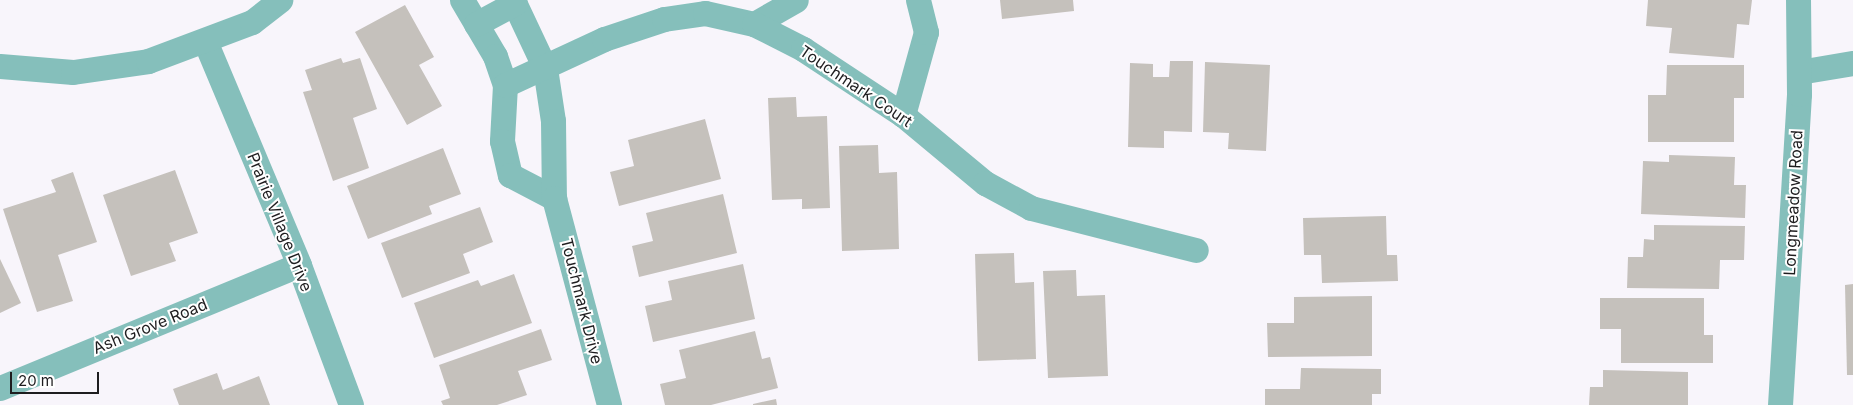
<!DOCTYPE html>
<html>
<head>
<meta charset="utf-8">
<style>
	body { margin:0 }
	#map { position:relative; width:1853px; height:405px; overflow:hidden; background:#f8f5fb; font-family:Inter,sans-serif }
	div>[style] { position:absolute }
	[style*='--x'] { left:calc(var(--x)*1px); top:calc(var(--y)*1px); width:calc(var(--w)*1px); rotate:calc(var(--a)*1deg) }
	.building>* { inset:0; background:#c5c1bc }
	.street>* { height:25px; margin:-12.5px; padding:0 12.5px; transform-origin:12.5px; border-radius:12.5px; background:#85bfbb }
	span { translate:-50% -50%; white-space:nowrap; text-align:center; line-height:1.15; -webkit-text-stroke:4px #fff; paint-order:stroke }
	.street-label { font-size:16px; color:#1e1d1f }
	.scale { position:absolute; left:10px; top:372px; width:89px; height:22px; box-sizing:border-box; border:2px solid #1e1d1f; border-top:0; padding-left:6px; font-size:15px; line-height:18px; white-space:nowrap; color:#1e1d1f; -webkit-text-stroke:4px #fff; paint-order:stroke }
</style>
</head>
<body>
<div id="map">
	<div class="building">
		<i style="clip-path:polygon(1000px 0,1073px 0,1074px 11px,1002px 19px)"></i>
		<i style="clip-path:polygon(1648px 0,1752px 0,1749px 25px,1737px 24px,1734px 58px,1669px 53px,1672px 28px,1646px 26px)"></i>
		<i style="clip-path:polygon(405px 5px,434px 57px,419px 65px,442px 106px,407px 125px,355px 32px)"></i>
		<i style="clip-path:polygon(341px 58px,343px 63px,360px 58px,377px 109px,353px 118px,369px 168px,333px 181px,303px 92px,312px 90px,305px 70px)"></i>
		<i style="clip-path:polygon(1170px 61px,1193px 61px,1192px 132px,1164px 131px,1164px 148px,1128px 147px,1130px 63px,1153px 64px,1153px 77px,1169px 77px)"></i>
		<i style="clip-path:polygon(1205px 62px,1270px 65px,1266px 151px,1228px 149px,1229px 133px,1203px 132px)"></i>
		<i style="clip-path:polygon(1667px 65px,1744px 65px,1744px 98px,1734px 98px,1734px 142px,1648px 142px,1648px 95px,1666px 95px)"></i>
		<i style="clip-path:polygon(796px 97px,797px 117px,827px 116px,830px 208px,802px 209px,802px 199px,772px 200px,768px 98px)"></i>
		<i style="clip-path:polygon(705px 119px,721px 179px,619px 206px,610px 172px,634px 166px,628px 140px)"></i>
		<i style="clip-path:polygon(878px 145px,879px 173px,897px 172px,899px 249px,842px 251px,839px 146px)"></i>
		<i style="clip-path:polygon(443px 148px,461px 194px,429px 206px,432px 214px,368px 239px,347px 186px)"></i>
		<i style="clip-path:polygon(1669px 155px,1735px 157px,1734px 185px,1746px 185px,1745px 218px,1641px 214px,1643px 161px,1669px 162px)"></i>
		<i style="clip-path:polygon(175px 170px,198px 233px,169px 243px,176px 261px,131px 276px,103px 195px)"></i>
		<i style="clip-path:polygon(73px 172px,97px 242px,58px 255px,73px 301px,37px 312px,3px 209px,56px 192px,51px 180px)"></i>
		<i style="clip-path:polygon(723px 194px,737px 253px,639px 277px,632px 246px,653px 241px,646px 213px)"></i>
		<i style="clip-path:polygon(480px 207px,493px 242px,463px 254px,470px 273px,402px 298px,381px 243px)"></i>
		<i style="clip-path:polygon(1386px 216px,1387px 255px,1397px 255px,1398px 281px,1322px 283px,1321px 255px,1304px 255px,1303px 218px)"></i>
		<i style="clip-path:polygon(1654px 225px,1745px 226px,1744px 260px,1720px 260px,1719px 289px,1627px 288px,1628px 257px,1643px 257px,1644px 239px,1654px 240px)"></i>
		<i style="clip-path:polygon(1014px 253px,1015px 283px,1034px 282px,1036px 359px,978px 361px,975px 254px)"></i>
		<i style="clip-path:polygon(0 259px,21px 303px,0 313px)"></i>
		<i style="clip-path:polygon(743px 264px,755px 319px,653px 342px,645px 306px,672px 300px,668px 281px)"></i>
		<i style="clip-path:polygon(1076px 270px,1077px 296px,1105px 295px,1108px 376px,1048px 378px,1043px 271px)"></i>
		<i style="clip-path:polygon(514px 274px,532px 323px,434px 358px,414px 303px,478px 280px,481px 286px)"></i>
		<i style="clip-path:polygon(1853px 284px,1853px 375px,1847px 375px,1845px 285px)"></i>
		<i style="clip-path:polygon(1372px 296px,1372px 356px,1268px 357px,1267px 323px,1294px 323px,1294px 297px)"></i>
		<i style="clip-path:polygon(1600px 298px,1704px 298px,1704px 335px,1713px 335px,1713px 363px,1621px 363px,1621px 329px,1600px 329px)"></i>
		<i style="clip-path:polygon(541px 329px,552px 360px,518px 371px,527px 395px,497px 405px,443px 405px,441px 401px,450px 398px,439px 365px)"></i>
		<i style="clip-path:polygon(755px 331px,762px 359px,770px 357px,778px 388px,711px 405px,665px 405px,660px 384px,686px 378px,679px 350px)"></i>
		<i style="clip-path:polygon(1301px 368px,1381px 369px,1381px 394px,1372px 394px,1372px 405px,1265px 405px,1265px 389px,1300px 389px)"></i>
		<i style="clip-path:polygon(1603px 370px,1688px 372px,1688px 405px,1589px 405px,1590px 387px,1603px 387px)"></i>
		<i style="clip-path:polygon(217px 373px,223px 390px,259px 376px,270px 405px,179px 405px,173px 389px)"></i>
		<i style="clip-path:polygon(776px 399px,777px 405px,753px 405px,753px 404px)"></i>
	</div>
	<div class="street">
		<i style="--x:462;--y:0;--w:65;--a:59.5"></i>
		<i style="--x:495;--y:56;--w:31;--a:71"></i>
		<i style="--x:505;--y:85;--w:56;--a:93.1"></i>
		<i style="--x:502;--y:141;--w:35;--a:77"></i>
		<i style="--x:510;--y:175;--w:50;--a:27.6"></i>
		<i style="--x:513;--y:0;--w:75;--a:64.8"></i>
		<i style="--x:545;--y:68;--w:54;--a:81.4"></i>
		<i style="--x:553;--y:121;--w:77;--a:89.3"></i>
		<i style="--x:554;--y:198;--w:214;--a:75.1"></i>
		<i style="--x:476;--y:24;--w:44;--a:-28.3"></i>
		<i style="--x:754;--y:24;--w:48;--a:-29.7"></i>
		<i style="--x:205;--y:41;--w:243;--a:67.2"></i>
		<i style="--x:299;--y:265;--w:149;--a:69.6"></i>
		<i style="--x:0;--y:66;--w:73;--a:4.7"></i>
		<i style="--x:73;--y:72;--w:76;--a:-8.3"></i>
		<i style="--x:148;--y:61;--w:111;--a:-20.6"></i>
		<i style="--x:252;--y:22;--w:36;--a:-38"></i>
		<i style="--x:1799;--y:72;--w:55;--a:-9.5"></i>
		<i style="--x:505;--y:85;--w:109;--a:-24.9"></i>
		<i style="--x:604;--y:39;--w:63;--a:-18.4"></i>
		<i style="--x:664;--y:19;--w:41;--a:-8.3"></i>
		<i style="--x:705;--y:13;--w:50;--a:12.7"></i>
		<i style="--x:754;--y:24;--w:55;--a:27"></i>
		<i style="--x:803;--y:49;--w:120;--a:33.4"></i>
		<i style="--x:903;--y:115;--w:107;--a:39.7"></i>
		<i style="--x:985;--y:183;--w:52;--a:28.5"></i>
		<i style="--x:1031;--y:208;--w:170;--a:14.3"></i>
		<i style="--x:903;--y:115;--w:86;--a:-74.5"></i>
		<i style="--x:926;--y:32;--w:33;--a:-104"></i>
		<i style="--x:0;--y:388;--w:323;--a:-22.4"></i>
		<i style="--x:1780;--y:405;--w:312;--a:-86.5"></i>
		<i style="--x:1799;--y:94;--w:94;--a:-90.6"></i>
	</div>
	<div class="street-label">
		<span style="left:856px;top:86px;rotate:34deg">Touchmark Court</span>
		<span style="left:1793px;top:203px;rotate:-87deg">Longmeadow Road</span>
		<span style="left:280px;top:222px;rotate:68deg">Prairie Village Drive</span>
		<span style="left:582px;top:301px;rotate:76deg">Touchmark Drive</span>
		<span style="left:150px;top:326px;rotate:-22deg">Ash Grove Road</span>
	</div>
	<div class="scale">20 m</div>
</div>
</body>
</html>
